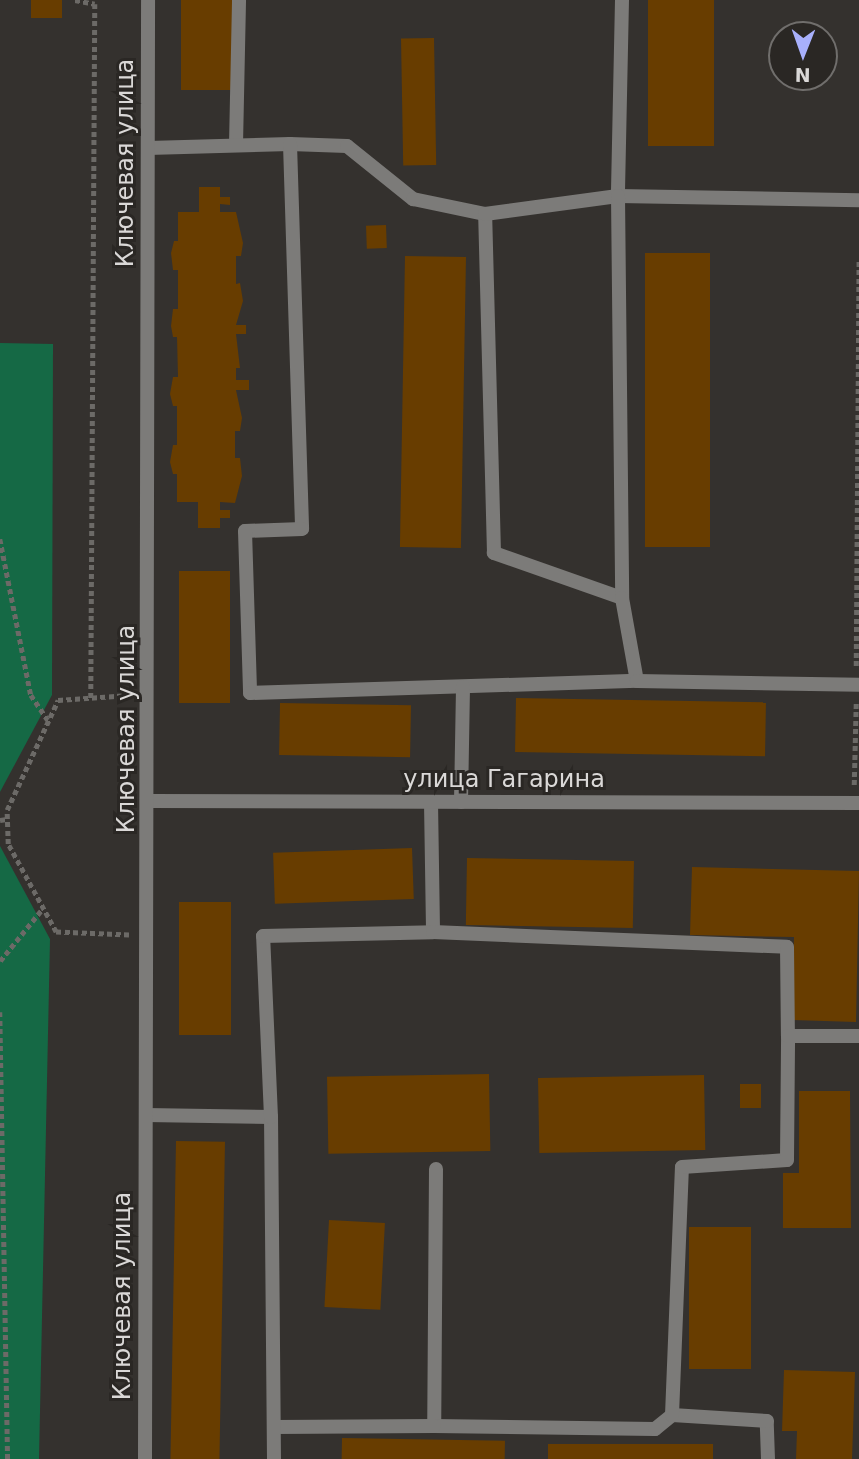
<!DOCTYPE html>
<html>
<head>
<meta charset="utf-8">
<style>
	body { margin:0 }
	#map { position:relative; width:859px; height:1459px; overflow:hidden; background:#34312e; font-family:"DejaVu Sans",sans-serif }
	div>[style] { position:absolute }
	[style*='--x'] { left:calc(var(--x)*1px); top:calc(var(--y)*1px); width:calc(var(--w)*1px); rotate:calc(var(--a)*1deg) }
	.green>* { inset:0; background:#156945 }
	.building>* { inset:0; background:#683d00; transform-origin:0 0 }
	.path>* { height:4.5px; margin-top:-2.25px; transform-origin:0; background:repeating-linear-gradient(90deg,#6c6a67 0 5px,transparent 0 8.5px) }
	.service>* { height:14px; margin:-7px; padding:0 7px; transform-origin:7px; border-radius:7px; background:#7c7b79 }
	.minor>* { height:14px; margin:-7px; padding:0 7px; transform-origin:7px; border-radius:7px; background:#7c7b79 }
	span { translate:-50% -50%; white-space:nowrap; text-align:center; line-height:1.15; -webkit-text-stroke:6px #2a2724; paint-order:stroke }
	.street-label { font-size:24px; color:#dad8d7 }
	.north { position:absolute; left:768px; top:21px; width:70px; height:70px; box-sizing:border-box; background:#2a2724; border:2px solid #706e6c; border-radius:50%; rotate:181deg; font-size:19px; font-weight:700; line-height:28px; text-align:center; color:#dad8d7 }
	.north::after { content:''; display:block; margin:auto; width:24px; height:32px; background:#a8b0fc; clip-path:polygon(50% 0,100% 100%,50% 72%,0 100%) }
</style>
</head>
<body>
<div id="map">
	<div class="green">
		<i style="clip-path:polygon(0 343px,53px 344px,52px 695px,0 792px)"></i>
		<i style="clip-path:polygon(0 846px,50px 939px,39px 1459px,0 1459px)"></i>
	</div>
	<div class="building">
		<i style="left:31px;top:0;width:31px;height:18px"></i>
		<i style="left:181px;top:0;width:52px;height:90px"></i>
		<i style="left:648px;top:0;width:66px;height:146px"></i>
		<i style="left:434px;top:38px;width:127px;height:33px;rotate:89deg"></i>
		<i style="clip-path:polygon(199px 187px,220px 187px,220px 197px,230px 197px,230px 205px,220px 204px,220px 212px,236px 212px,243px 243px,241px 256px,236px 256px,236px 284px,240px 283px,243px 301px,236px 325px,246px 325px,246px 334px,236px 334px,240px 368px,236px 368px,236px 380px,249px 380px,249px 390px,236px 390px,242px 418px,240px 431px,235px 431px,235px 458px,240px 458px,242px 476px,235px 503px,220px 502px,220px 510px,230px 510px,230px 518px,220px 518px,220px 528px,198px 528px,198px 502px,177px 502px,177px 474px,173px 474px,170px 462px,173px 445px,177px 445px,177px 406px,173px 406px,170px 394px,173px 377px,178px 377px,177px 337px,173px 337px,171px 326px,173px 309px,178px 309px,178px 270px,173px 270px,171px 253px,174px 241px,178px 241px,178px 212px,199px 212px)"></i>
		<i style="left:386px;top:225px;width:23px;height:20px;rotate:88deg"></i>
		<i style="left:645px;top:253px;width:65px;height:294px"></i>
		<i style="left:405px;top:256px;width:61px;height:291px;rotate:1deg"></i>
		<i style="left:179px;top:571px;width:51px;height:132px"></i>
		<i style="left:516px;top:698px;width:250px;height:54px;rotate:1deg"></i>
		<i style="left:280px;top:703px;width:131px;height:52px;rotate:1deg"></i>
		<i style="left:412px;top:848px;width:51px;height:139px;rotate:88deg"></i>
		<i style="left:467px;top:858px;width:167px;height:67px;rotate:1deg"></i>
		<i style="clip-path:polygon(692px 867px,859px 871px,856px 1022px,792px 1020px,794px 937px,690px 935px)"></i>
		<i style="left:231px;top:902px;width:133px;height:52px;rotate:90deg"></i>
		<i style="left:489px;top:1074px;width:77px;height:162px;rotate:89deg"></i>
		<i style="left:704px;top:1075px;width:75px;height:166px;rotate:89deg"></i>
		<i style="left:761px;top:1084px;width:24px;height:21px;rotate:90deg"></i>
		<i style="clip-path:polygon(799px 1091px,850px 1091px,851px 1228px,783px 1228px,783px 1173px,799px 1173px)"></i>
		<i style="left:176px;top:1141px;width:49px;height:318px;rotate:1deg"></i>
		<i style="left:329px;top:1220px;width:56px;height:87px;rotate:3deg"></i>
		<i style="left:689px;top:1227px;width:62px;height:142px"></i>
		<i style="clip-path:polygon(784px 1370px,855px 1372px,852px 1459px,796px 1459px,797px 1431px,782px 1431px)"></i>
		<i style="left:342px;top:1438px;width:163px;height:21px;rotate:1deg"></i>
		<i style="left:548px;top:1444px;width:165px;height:15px"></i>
	</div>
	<div class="path">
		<i style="--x:75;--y:0;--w:20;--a:11"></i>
		<i style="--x:95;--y:4;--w:694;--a:90.33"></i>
		<i style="--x:0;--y:539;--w:159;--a:78.8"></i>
		<i style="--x:31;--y:695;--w:30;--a:56"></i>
		<i style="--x:856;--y:666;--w:405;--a:-89.6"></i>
		<i style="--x:854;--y:785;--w:82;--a:-88.6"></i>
		<i style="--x:0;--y:820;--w:7;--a:-8"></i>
		<i style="--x:129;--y:935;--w:73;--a:-177.6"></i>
		<i style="--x:56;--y:932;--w:100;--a:-118.6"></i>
		<i style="--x:8;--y:844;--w:34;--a:-92"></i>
		<i style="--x:7;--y:810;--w:121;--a:-65.1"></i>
		<i style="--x:58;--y:700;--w:72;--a:-4"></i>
		<i style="--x:0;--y:961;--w:68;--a:-50.9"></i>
		<i style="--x:0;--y:1012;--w:447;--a:89"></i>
	</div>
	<div class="service">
		<i style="--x:622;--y:0;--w:196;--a:91.2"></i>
		<i style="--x:618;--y:196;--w:241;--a:1"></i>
		<i style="--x:290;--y:144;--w:57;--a:2"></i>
		<i style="--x:347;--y:146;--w:85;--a:38.8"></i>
		<i style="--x:413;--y:199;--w:74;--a:11.8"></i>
		<i style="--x:236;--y:145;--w:145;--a:-88.8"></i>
		<i style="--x:148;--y:148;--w:142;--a:-1.6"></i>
		<i style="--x:290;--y:144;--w:385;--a:88.2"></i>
		<i style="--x:302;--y:529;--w:57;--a:178"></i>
		<i style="--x:245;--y:531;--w:162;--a:88.2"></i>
		<i style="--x:250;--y:693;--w:387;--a:-1.8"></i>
		<i style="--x:622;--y:598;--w:136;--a:-160.6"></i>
		<i style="--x:494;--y:553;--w:339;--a:-91.5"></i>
		<i style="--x:485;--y:214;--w:134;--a:-7.7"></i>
		<i style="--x:618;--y:196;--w:402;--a:89.4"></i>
		<i style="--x:622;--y:598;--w:84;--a:79.8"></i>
		<i style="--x:637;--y:681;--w:222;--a:1"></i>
		<i style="--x:431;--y:802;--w:130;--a:89.1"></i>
		<i style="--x:461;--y:802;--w:115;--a:-89"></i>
		<i style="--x:146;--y:1115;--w:125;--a:0.9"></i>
		<i style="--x:436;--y:1169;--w:257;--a:90.4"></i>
		<i style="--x:434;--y:1426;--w:221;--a:0.8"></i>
		<i style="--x:655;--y:1429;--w:22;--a:-39"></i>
		<i style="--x:274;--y:1427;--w:160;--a:-0.4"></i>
		<i style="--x:274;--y:1459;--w:342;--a:-90.5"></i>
		<i style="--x:271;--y:1117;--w:181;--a:-92.5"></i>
		<i style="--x:263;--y:936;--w:170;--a:-1.3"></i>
		<i style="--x:433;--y:932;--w:354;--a:2.4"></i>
		<i style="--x:787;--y:947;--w:89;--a:89.4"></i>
		<i style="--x:768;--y:1459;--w:38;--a:-92"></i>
		<i style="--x:767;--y:1421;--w:95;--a:-176.4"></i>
		<i style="--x:672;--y:1415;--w:248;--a:-87.7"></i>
		<i style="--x:682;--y:1167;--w:105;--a:-3.8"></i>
		<i style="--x:787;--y:1160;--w:124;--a:-89.5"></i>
		<i style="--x:788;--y:1036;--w:71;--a:0"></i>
	</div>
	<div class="minor">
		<i style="--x:150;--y:801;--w:709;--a:0.16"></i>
		<i style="--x:145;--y:1459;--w:1459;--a:-89.88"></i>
	</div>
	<div class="street-label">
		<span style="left:126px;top:163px;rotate:-90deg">Ключевая улица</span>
		<span style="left:127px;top:729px;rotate:-90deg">Ключевая улица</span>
		<span style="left:504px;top:780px">улица Гагарина</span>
		<span style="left:123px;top:1296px;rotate:-90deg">Ключевая улица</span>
	</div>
	<div class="north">N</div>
</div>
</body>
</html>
